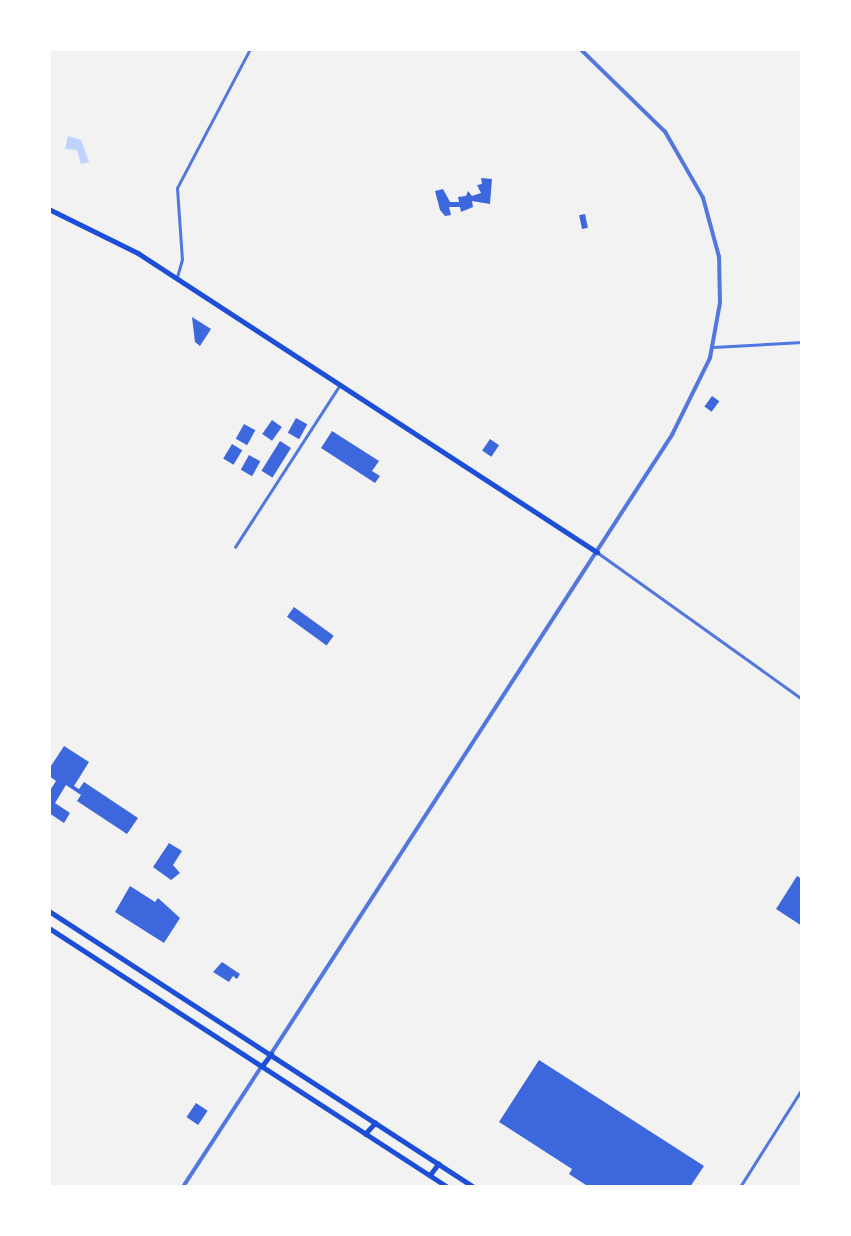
<!DOCTYPE html>
<html>
<head>
<meta charset="utf-8">
<style>
	body { margin:0 }
	#map { position:relative; width:851px; height:1236px; overflow:hidden; background:#f2f2f2; font-family:Ubuntu,sans-serif }
	div>[style] { position:absolute }
	[style*='--x'] { left:calc(var(--x)*1px); top:calc(var(--y)*1px); width:calc(var(--w)*1px); rotate:calc(var(--a)*1deg) }
	.water>* { inset:0; background:#bfd3fe }
	.building>* { inset:0; background:#3d67dc; transform-origin:0 0 }
	.minor>* { height:2.5px; margin:-1.25px; padding:0 1.25px; transform-origin:1.25px; border-radius:1.25px; background:#5277de }
	.tertiary>* { height:3.5px; margin:-1.75px; padding:0 1.75px; transform-origin:1.75px; border-radius:1.75px; background:#5277de }
	.secondary>* { height:4.5px; margin:-2.25px; padding:0 2.25px; transform-origin:2.25px; border-radius:2.25px; background:#1d4ed8 }
	.primary>* { height:4.5px; margin:-2.25px; padding:0 2.25px; transform-origin:2.25px; border-radius:2.25px; background:#1d4ed8 }
	span { translate:-50% -50%; white-space:nowrap; text-align:center; line-height:1.15; -webkit-text-stroke:5px #fff; paint-order:stroke }
	.frame { position:absolute; inset:0; border:51px solid #fff; pointer-events:none }
</style>
</head>
<body>
<div id="map">
	<div class="water">
		<i style="clip-path:polygon(68px 136px,81px 140px,89px 162px,81px 164px,77px 150px,65px 149px)"></i>
	</div>
	<div class="building">
		<i style="clip-path:polygon(481px 178px,492px 179px,490px 204px,472px 201px,473px 207px,461px 212px,460px 207px,449px 207px,451px 215px,445px 216px,440px 210px,435px 191px,443px 189px,450px 202px,459px 202px,458px 197px,466px 196px,468px 191px,472px 196px,481px 193px,477px 185px,482px 184px)"></i>
		<i style="left:585px;top:214px;width:14px;height:6px;rotate:78deg"></i>
		<i style="clip-path:polygon(192px 317px,211px 329px,200px 346px,195px 342px)"></i>
		<i style="left:712px;top:396px;width:9px;height:13px;rotate:36deg"></i>
		<i style="left:296px;top:418px;width:13px;height:17px;rotate:29deg"></i>
		<i style="left:272px;top:420px;width:12px;height:17px;rotate:35deg"></i>
		<i style="left:244px;top:424px;width:13px;height:17px;rotate:29deg"></i>
		<i style="clip-path:polygon(332px 431px,379px 461px,372px 471px,380px 476px,375px 483px,321px 448px)"></i>
		<i style="left:490px;top:439px;width:11px;height:14px;rotate:34deg"></i>
		<i style="left:280px;top:441px;width:13px;height:35px;rotate:32deg"></i>
		<i style="left:232px;top:444px;width:12px;height:17px;rotate:31deg"></i>
		<i style="left:249px;top:455px;width:13px;height:17px;rotate:29deg"></i>
		<i style="left:294px;top:607px;width:49px;height:12px;rotate:36deg"></i>
		<i style="clip-path:polygon(64px 746px,89px 762px,74px 786px,79px 789px,84px 782px,138px 818px,127px 834px,77px 801px,81px 795px,66px 785px,55px 803px,70px 813px,64px 823px,49px 813px,49px 792px,56px 781px,49px 776px,49px 769px)"></i>
		<i style="clip-path:polygon(169px 843px,182px 851px,173px 865px,180px 873px,171px 880px,153px 867px)"></i>
		<i style="clip-path:polygon(797px 876px,802px 879px,802px 926px,776px 909px)"></i>
		<i style="clip-path:polygon(130px 886px,155px 902px,158px 898px,180px 918px,164px 943px,115px 912px)"></i>
		<i style="clip-path:polygon(222px 962px,240px 974px,237px 979px,233px 976px,229px 982px,213px 972px)"></i>
		<i style="clip-path:polygon(539px 1060px,704px 1166px,690px 1187px,589px 1187px,569px 1174px,572px 1169px,499px 1122px)"></i>
		<i style="left:196px;top:1103px;width:14px;height:17px;rotate:34deg"></i>
	</div>
	<div class="minor">
		<i style="--x:177;--y:277;--w:18;--a:-74"></i>
		<i style="--x:182;--y:260;--w:72;--a:-94"></i>
		<i style="--x:177;--y:188;--w:157;--a:-62.3"></i>
		<i style="--x:713;--y:347;--w:89;--a:-3.2"></i>
		<i style="--x:235;--y:547;--w:193;--a:-57.1"></i>
		<i style="--x:597;--y:552;--w:252;--a:35.6"></i>
		<i style="--x:740;--y:1187;--w:116;--a:-57.7"></i>
	</div>
	<div class="tertiary">
		<i style="--x:271;--y:1054;--w:738;--a:-57.06"></i>
		<i style="--x:672;--y:435;--w:86;--a:-63.7"></i>
		<i style="--x:710;--y:358;--w:56;--a:-79.7"></i>
		<i style="--x:720;--y:303;--w:46;--a:-91.2"></i>
		<i style="--x:719;--y:257;--w:61;--a:-105.2"></i>
		<i style="--x:703;--y:198;--w:76;--a:-119.9"></i>
		<i style="--x:665;--y:132;--w:119;--a:-135.7"></i>
		<i style="--x:183;--y:1187;--w:145;--a:-56.9"></i>
	</div>
	<div class="secondary">
		<i style="--x:49;--y:209;--w:99;--a:26.3"></i>
		<i style="--x:138;--y:253;--w:548;--a:33.08"></i>
	</div>
	<div class="primary">
		<i style="--x:49;--y:911;--w:507;--a:33"></i>
		<i style="--x:49;--y:928;--w:476;--a:33"></i>
		<i style="--x:262;--y:1066;--w:15;--a:-53"></i>
		<i style="--x:365;--y:1134;--w:15;--a:-48"></i>
		<i style="--x:430;--y:1175;--w:14;--a:-54"></i>
	</div>
	<div class="frame"></div>
</div>
</body>
</html>
